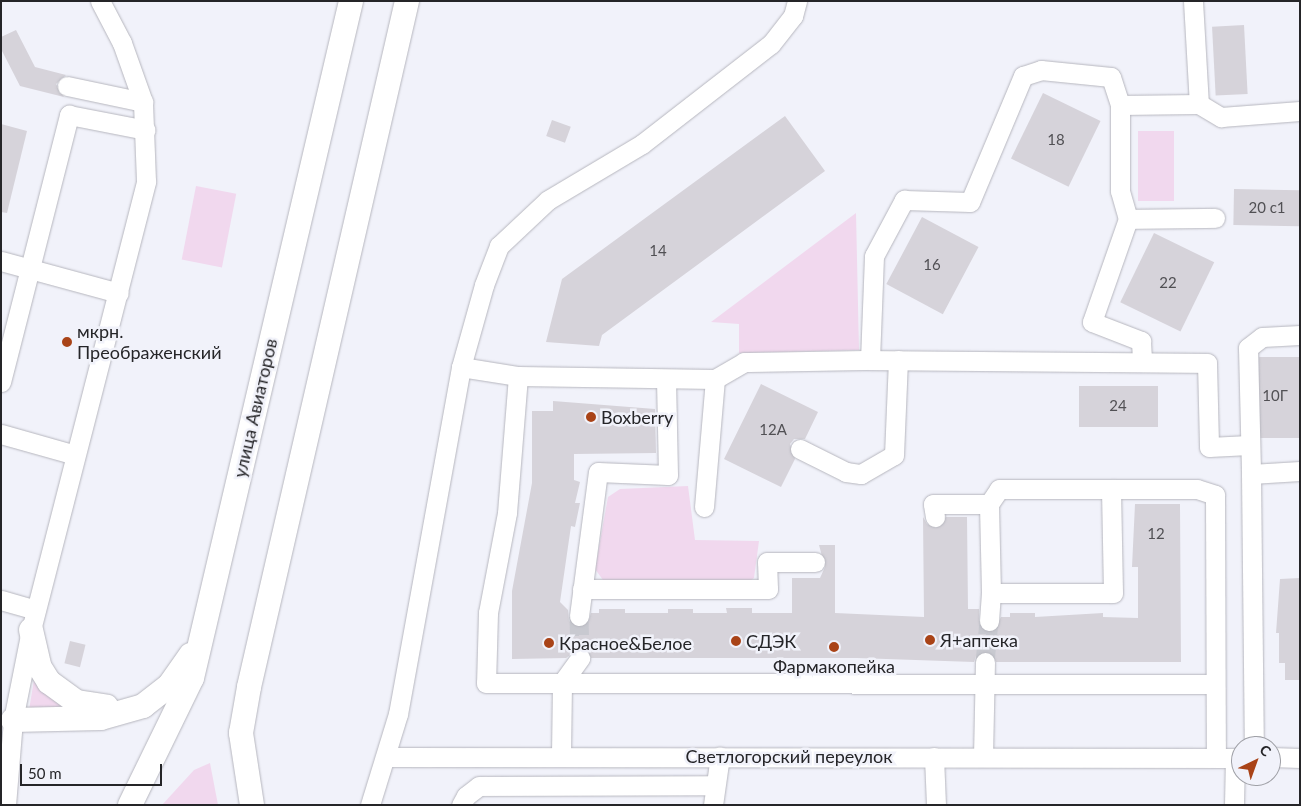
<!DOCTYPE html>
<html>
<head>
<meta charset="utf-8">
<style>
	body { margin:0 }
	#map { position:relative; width:1301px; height:806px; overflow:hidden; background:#f1f2fa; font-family:Lato,sans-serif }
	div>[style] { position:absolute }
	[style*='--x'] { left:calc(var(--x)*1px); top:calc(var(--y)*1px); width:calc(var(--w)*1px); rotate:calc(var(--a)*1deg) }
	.green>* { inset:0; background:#f1d8ee; transform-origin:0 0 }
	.building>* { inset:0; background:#d6d3da; transform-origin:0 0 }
	.minor-tunnel>* { height:19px; margin-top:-9.5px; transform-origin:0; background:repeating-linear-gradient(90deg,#c8c9d0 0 19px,transparent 0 28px) }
	.roads { filter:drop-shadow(0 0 1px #b6b6be) drop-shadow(0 0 1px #b6b6be) }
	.minor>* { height:19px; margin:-9.5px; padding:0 9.5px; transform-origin:9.5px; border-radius:9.5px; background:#fff }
	.major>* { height:24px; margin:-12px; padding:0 12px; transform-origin:12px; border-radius:12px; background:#fff }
	.dots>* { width:14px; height:14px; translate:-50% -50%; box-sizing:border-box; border:2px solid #f1f2fa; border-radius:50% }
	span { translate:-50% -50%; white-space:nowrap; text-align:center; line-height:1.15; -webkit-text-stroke:5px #f1f2fa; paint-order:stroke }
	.number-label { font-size:15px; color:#515054 }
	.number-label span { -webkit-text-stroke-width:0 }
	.poi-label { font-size:18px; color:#252528 }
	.left { translate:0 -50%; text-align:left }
	.street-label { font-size:18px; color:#252528 }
	.frame { position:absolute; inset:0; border:2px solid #252528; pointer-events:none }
	.north { position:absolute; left:1231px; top:736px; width:50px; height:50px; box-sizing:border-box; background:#f1f2fa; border:1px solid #9fa0a6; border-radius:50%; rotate:42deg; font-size:14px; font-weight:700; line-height:20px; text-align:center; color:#252528 }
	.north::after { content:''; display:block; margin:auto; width:18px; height:22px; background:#a94317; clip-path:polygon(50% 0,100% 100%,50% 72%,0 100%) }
	.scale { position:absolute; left:20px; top:764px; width:142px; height:22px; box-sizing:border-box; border:2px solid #252528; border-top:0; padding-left:6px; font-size:15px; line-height:18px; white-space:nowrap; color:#252528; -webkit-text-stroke:4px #f1f2fa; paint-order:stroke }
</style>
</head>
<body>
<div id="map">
	<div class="green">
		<i style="left:1138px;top:131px;width:36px;height:70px"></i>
		<i style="left:196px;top:186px;width:41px;height:75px;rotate:11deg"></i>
		<i style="clip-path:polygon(856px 213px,859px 350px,739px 353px,739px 324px,711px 322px)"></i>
		<i style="clip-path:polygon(688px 486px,695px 540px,759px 541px,754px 578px,750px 581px,603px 580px,595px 569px,608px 497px,620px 489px)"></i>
		<i style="clip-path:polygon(35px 674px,88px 712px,29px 710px)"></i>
		<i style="clip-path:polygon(210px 763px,218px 805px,162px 805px,194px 770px)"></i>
	</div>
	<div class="building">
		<i style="left:1244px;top:25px;width:69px;height:32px;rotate:87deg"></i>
		<i style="clip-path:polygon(16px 30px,35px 67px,66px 75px,56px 84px,64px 97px,20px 86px,1px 49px,1px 37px)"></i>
		<i style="left:1043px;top:93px;width:64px;height:73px;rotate:26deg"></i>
		<i style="clip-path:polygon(785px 116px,825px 171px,602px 335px,599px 346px,546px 342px,562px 279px)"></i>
		<i style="left:552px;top:120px;width:20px;height:17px;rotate:20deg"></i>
		<i style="clip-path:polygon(1px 124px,27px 131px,7px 213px,1px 212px)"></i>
		<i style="left:1234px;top:189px;width:66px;height:36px;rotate:1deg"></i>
		<i style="left:922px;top:217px;width:64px;height:76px;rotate:28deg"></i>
		<i style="left:1154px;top:233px;width:67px;height:77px;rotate:26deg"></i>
		<i style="left:1259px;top:357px;width:41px;height:81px"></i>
		<i style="clip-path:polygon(761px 384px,818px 412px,805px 439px,794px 439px,790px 444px,795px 459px,781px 487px,724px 459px)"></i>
		<i style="left:1079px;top:386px;width:79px;height:41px"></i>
		<i style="clip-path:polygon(553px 401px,655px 409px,656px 453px,574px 454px,574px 480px,580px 482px,575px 503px,580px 503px,575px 527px,571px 526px,560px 602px,568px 610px,569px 621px,577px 627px,588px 623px,591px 613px,599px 613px,599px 609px,625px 609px,625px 613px,668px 613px,668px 609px,693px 609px,693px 613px,727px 613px,726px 608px,752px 608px,752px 613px,792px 613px,792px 578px,820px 578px,825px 567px,819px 545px,835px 545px,835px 613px,924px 617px,923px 517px,927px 524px,936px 528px,946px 517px,967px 517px,968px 609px,979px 609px,979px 625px,983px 631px,994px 631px,1001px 617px,1010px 617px,1010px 613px,1035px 613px,1035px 617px,1103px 613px,1103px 617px,1138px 618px,1138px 567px,1132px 567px,1135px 504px,1180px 504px,1181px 662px,996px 662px,991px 653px,985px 651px,976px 656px,974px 662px,857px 658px,591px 658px,587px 649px,581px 647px,566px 658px,512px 659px,512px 591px,532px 483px,532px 411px,553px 411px)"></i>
		<i style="clip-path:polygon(1300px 578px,1300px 680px,1285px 680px,1285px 663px,1279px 663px,1279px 633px,1276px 633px,1280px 579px)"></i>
		<i style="left:70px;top:641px;width:16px;height:23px;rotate:14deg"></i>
	</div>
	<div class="minor-tunnel">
		<i style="--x:579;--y:616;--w:42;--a:88.6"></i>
		<i style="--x:985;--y:662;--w:41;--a:-84.4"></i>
	</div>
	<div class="roads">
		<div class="minor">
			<i style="--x:1193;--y:1;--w:103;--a:86.7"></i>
			<i style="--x:1199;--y:104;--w:26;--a:31"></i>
			<i style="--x:1221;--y:117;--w:79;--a:-4.3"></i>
			<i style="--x:67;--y:86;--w:78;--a:11.9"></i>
			<i style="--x:1120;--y:105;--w:86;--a:90"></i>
			<i style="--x:1120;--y:191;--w:29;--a:74"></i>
			<i style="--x:1128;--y:219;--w:109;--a:109.3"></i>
			<i style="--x:1092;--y:322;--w:53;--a:21.2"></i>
			<i style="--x:1141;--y:341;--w:20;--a:87"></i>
			<i style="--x:1128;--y:219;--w:87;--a:-0.7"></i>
			<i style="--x:1;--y:261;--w:122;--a:15.2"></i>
			<i style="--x:1300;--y:335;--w:38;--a:177"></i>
			<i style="--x:1262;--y:337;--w:18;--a:142"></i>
			<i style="--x:1248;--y:348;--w:126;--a:88.6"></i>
			<i style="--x:1251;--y:474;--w:49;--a:-3.5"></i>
			<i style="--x:870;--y:360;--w:337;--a:0.5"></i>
			<i style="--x:1207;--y:363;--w:84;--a:88.6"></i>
			<i style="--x:1209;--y:447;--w:40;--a:-2.9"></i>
			<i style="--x:461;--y:367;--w:58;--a:9"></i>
			<i style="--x:518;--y:376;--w:197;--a:0.9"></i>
			<i style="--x:518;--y:376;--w:137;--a:94.6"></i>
			<i style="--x:507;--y:513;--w:102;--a:100.8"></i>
			<i style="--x:488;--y:613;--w:70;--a:91.6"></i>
			<i style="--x:486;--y:683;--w:729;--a:0.08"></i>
			<i style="--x:1;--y:382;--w:276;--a:-75.7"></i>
			<i style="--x:69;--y:115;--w:78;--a:11"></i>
			<i style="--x:1;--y:434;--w:77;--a:15.8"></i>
			<i style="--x:800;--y:449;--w:51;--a:26.6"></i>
			<i style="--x:846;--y:472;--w:15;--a:8"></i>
			<i style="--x:861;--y:474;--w:38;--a:-30"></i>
			<i style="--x:894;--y:455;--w:95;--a:-87.6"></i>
			<i style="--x:1251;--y:474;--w:272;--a:89.4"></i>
			<i style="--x:1111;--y:489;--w:104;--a:88.9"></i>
			<i style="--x:1113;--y:593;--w:122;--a:180"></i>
			<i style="--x:991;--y:593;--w:89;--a:-91.3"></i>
			<i style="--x:989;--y:504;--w:18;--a:-56"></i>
			<i style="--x:999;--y:489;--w:198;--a:0"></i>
			<i style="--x:1197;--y:489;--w:19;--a:18"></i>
			<i style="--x:1215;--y:495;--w:262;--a:89.8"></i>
			<i style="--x:704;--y:507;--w:128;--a:-85.1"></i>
			<i style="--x:715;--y:379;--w:34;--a:-30"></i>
			<i style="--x:744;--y:362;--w:126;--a:-0.9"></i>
			<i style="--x:870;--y:360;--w:104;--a:-87.8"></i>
			<i style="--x:874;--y:256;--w:64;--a:-61.8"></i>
			<i style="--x:904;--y:200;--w:66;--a:1.7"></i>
			<i style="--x:970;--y:202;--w:137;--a:-67.2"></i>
			<i style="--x:1023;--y:76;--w:19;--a:-18"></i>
			<i style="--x:1041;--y:70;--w:70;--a:5.7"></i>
			<i style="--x:1111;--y:77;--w:29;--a:72"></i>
			<i style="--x:1120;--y:105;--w:79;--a:-0.7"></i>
			<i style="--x:935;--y:517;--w:13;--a:-99"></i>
			<i style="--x:933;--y:504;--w:56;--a:0"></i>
			<i style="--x:582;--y:589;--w:186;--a:0"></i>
			<i style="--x:768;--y:589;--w:27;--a:-92"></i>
			<i style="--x:767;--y:562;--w:48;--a:0"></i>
			<i style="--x:1;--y:600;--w:36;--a:16"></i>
			<i style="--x:579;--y:616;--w:145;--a:-82.5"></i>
			<i style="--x:598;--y:472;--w:70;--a:2.5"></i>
			<i style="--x:668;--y:475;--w:94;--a:-91.2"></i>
			<i style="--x:989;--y:621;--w:28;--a:-86"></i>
			<i style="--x:561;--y:755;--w:72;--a:-89.2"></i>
			<i style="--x:562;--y:683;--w:31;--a:-54"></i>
			<i style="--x:387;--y:757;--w:854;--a:0.07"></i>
			<i style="--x:934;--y:757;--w:48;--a:87.6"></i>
			<i style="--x:983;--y:757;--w:95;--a:-88.8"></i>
			<i style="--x:1271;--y:757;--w:29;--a:2"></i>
			<i style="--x:6;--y:805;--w:85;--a:-85.3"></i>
			<i style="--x:13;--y:720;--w:92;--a:-78.7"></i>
			<i style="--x:31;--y:630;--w:463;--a:-75.6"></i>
			<i style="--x:146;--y:181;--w:79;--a:-92.2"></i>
			<i style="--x:143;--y:102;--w:63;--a:-109.6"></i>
			<i style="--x:122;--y:43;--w:47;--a:-117.6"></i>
			<i style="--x:370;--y:805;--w:95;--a:-72.9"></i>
			<i style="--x:398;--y:714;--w:353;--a:-79.7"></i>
			<i style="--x:461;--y:367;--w:85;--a:-74.3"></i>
			<i style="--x:484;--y:285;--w:42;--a:-69"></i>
			<i style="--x:499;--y:246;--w:67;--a:-43.2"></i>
			<i style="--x:548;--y:200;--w:109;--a:-30.8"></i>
			<i style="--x:642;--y:144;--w:163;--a:-37.8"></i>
			<i style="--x:771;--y:44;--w:36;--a:-52"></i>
			<i style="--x:793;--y:16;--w:16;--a:-75"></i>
			<i style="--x:461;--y:805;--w:10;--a:-61"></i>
			<i style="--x:466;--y:796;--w:16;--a:-38"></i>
			<i style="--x:479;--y:786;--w:234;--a:-0.2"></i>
			<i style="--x:713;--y:805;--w:49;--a:-81.9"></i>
			<i style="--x:1234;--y:805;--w:47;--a:-88.8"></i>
		</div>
		<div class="major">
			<i style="--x:31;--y:630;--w:37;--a:77"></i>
			<i style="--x:39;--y:666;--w:19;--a:58"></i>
			<i style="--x:49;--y:682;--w:34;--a:36"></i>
			<i style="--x:77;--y:702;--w:30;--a:9"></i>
			<i style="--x:13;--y:720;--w:88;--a:-1.3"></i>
			<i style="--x:101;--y:718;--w:44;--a:-15.9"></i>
			<i style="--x:143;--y:706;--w:33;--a:-38"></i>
			<i style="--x:169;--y:686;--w:38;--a:-55"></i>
			<i style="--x:130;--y:805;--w:141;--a:-64"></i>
			<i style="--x:192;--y:678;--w:695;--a:-76.78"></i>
			<i style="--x:252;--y:805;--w:73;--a:-98.7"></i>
			<i style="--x:241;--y:733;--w:47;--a:-80.1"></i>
			<i style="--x:249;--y:687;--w:704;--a:-77.03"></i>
		</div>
	</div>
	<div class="dots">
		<i style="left:67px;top:342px;background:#a94317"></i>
		<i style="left:591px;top:417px;background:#a94317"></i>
		<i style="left:930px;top:640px;background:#a94317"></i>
		<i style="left:736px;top:641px;background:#a94317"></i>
		<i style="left:549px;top:643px;background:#a94317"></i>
		<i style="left:834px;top:647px;background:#a94317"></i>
	</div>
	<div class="number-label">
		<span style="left:1056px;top:140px">18</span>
		<span style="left:1267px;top:208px">20 с1</span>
		<span style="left:658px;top:251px">14</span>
		<span style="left:932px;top:265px">16</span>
		<span style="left:1168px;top:283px">22</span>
		<span style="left:1275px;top:396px">10Г</span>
		<span style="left:1118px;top:406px">24</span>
		<span style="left:773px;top:430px">12А</span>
		<span style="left:1156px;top:534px">12</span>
	</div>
	<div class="poi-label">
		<span class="left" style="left:77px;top:342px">мкрн.<br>Преображенский</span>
		<span class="left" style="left:601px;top:417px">Boxberry</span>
		<span class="left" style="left:940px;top:640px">Я+аптека</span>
		<span class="left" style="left:746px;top:641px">СДЭК</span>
		<span class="left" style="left:559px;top:643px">Красное&amp;Белое</span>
		<span style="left:834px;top:666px">Фармакопейка</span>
	</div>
	<div class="street-label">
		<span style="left:255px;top:408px;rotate:-77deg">улица Авиаторов</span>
		<span style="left:789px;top:756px">Светлогорский переулок</span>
	</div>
	<div class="frame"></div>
	<div class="north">С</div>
	<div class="scale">50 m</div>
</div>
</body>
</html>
